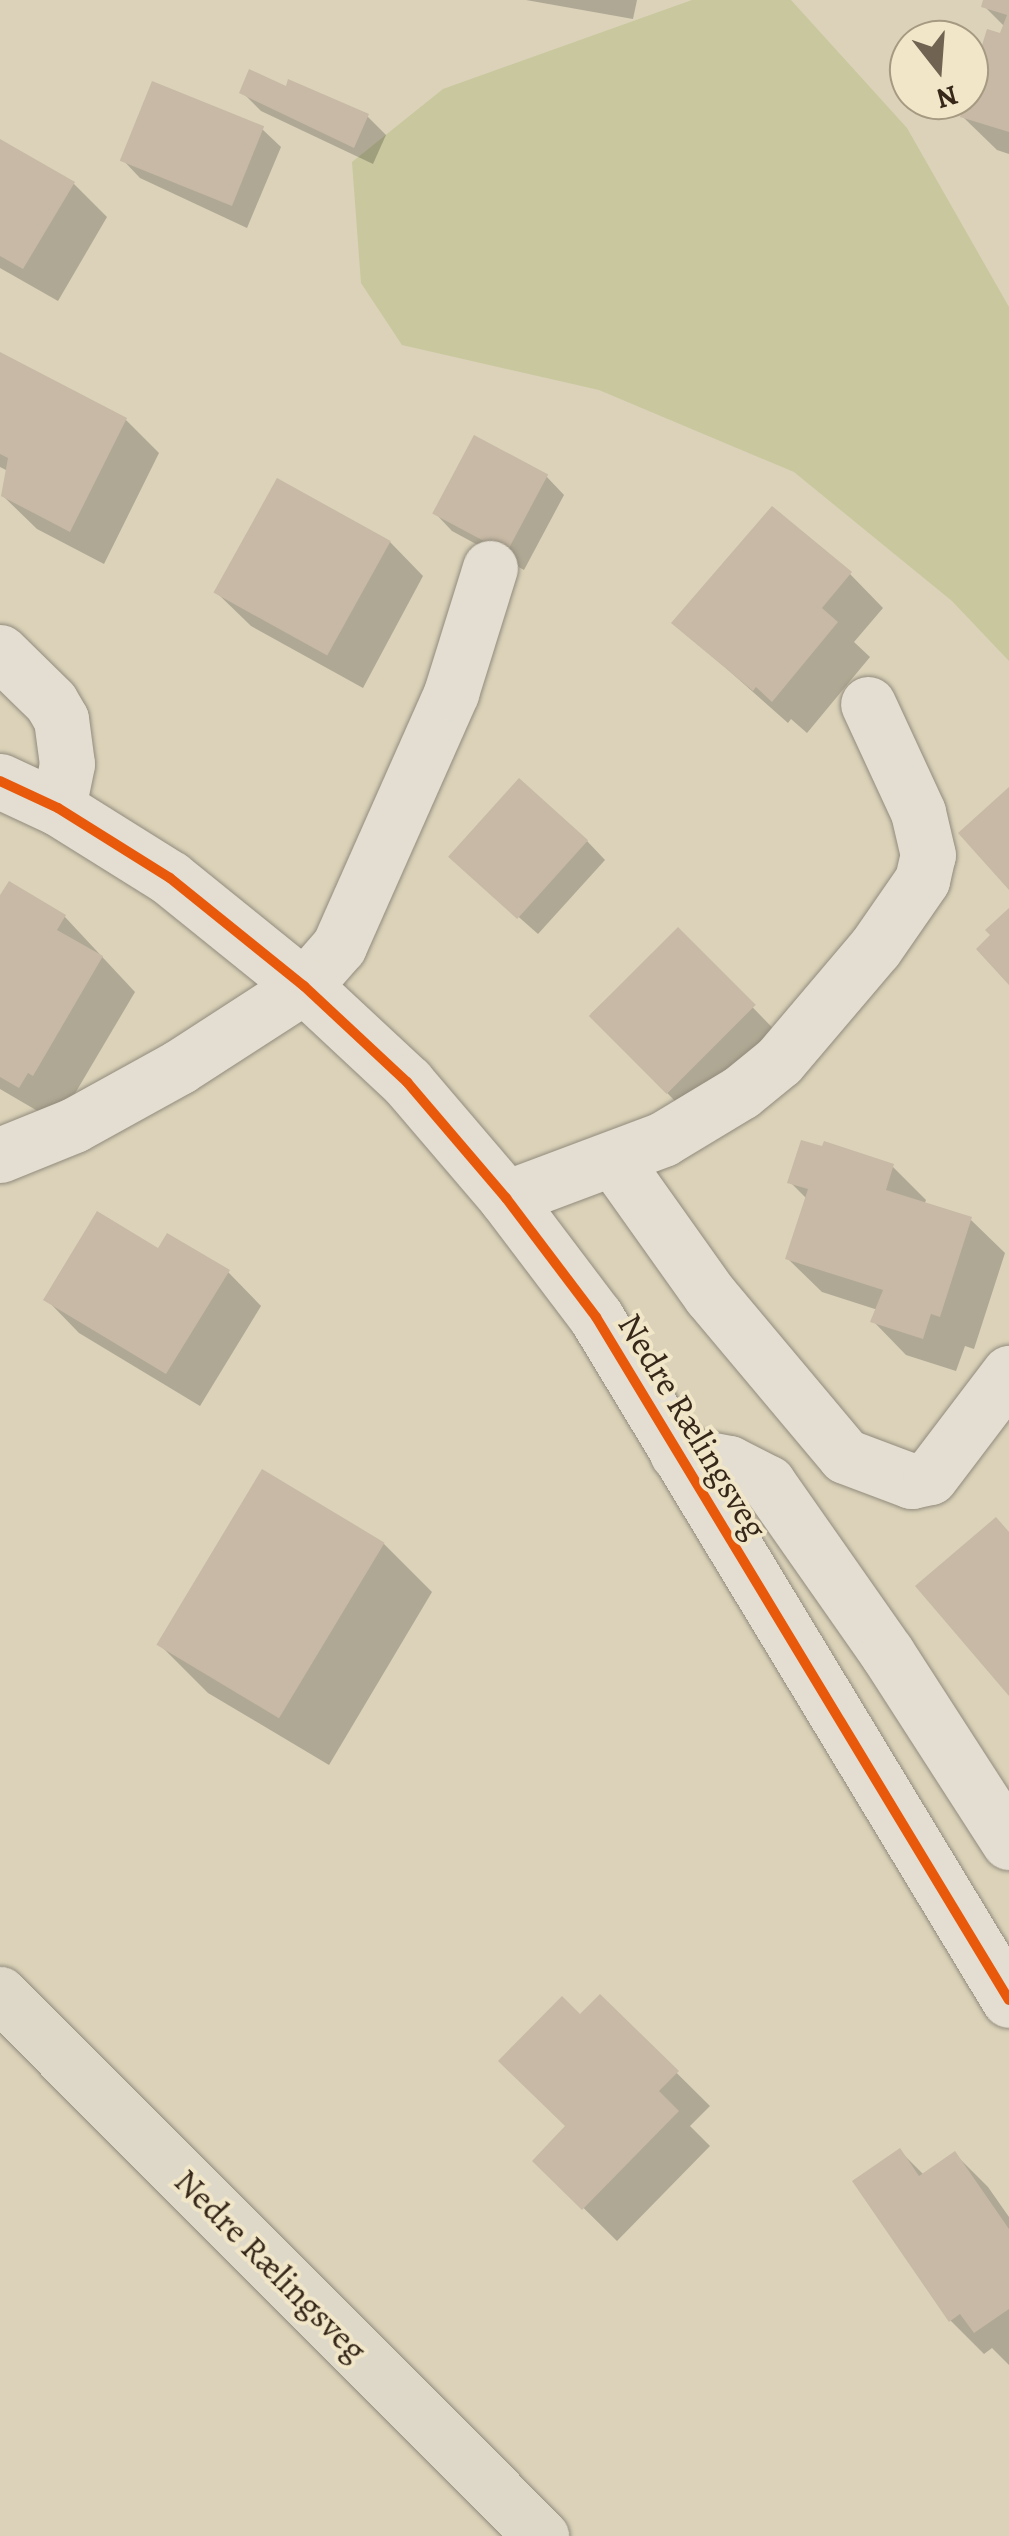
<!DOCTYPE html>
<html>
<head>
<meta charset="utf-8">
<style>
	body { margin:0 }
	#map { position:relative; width:1009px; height:2536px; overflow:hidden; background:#dbd2b9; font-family:Alegreya,serif }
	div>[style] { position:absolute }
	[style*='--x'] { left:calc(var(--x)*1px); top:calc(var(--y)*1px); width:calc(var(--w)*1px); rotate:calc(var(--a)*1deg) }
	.green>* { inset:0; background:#c9c79d }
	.shadow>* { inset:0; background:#0003; transform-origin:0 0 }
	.building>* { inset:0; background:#c7b9a5; transform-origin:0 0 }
	.roads { filter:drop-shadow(0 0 2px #928b7c) drop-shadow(0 0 2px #928b7c) }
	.minor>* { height:55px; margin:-27.5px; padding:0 27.5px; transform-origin:27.5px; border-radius:27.5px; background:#e3ded1 }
	.major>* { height:55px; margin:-27.5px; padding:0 27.5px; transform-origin:27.5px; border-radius:27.5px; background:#ded8c9 }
	.cycleway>* { height:10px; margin:-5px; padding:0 5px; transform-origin:5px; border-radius:5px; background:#e8590c }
	span { translate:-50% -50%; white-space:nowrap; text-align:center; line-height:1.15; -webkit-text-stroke:8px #f1e6c8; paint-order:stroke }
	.street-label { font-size:35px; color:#362719 }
	.north { position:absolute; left:889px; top:20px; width:100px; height:100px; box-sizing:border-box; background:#f1e6c8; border:2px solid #a69a82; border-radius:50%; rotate:163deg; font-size:28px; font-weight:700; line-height:40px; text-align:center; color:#362719 }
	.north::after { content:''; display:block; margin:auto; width:35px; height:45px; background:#706351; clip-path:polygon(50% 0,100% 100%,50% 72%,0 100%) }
</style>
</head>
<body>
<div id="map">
	<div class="green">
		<i style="clip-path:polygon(692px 0,791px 0,907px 128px,1009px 307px,1009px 661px,952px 601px,794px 472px,599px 390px,402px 345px,361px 283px,352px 162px,443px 89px)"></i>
	</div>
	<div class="shadow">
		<i style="clip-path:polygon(526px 0,637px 0,633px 19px)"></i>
		<i style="clip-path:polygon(986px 0,1009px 0,1009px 154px,997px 150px,963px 117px,1005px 27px,984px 6px)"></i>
		<i style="clip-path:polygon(287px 89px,367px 116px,386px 135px,373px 164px,261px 111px,242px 92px)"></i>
		<i style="clip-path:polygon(262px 129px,281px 147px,247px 228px,140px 178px,122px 159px)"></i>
		<i style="clip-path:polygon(0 141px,74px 184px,107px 217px,58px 301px,0 268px)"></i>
		<i style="clip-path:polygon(0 355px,126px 420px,159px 453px,104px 564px,37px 529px,3px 496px,8px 471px,0 467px)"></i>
		<i style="clip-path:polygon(546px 476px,564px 495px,524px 570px,452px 531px,434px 512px)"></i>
		<i style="clip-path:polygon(278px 482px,390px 542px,423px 576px,363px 688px,251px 626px,217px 593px)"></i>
		<i style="clip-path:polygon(850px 574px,883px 608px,854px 642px,870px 657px,807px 733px,791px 719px,788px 723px,675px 623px)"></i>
		<i style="clip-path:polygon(587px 841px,605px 860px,538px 934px,471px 875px)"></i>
		<i style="clip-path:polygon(0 898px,65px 917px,135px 992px,67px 1107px,53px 1120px,0 1089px)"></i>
		<i style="left:678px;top:930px;width:154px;height:121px;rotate:46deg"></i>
		<i style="clip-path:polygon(892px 1166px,926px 1200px,924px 1205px,971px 1220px,1005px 1253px,974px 1349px,965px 1346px,956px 1371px,906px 1355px,873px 1321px,878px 1310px,822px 1292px,788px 1259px,807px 1199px,790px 1182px)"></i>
		<i style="clip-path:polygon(159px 1251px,228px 1272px,261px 1306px,200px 1406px,79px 1333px,46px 1299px)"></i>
		<i style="clip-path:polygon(263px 1473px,384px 1544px,432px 1592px,329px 1765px,208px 1693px,160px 1645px)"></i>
		<i style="clip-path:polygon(600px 1997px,710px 2106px,690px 2126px,710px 2146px,617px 2241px,536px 2161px,568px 2127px,580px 2017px)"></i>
		<i style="clip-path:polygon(900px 2151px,924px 2175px,955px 2154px,988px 2187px,1009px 2217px,1009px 2365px,992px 2348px,984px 2354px,950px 2320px)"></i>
	</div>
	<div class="building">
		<i style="clip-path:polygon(983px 0,1009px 0,1009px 132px,960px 117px,987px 29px,1000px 33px,1007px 15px,981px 7px)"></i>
		<i style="clip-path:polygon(249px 69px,286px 86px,288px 79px,369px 114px,354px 148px,239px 93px)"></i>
		<i style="left:152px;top:81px;width:121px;height:86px;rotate:22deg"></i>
		<i style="clip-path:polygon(0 139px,75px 182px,23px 269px,0 256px)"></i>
		<i style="clip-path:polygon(0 352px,127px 418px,70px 532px,1px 496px,8px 458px,0 454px)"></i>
		<i style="left:474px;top:435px;width:84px;height:89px;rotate:28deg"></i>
		<i style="left:277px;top:478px;width:130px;height:131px;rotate:29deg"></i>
		<i style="clip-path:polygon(772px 506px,852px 572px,822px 608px,838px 622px,772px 702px,756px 687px,753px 691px,671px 623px)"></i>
		<i style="left:519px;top:778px;width:93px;height:106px;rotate:42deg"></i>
		<i style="clip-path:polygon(1009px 787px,1009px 890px,958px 833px)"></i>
		<i style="clip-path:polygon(9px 881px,66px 915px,57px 930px,103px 956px,33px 1076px,28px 1073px,19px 1088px,0 1077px,0 895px)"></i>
		<i style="clip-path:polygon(1009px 908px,1009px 985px,976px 949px,990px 935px,985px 930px)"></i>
		<i style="left:678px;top:927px;width:110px;height:126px;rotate:45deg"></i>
		<i style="clip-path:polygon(801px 1140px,822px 1146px,824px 1141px,894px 1164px,886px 1190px,972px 1217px,940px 1317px,931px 1314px,923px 1339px,870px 1322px,883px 1290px,785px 1259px,808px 1189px,787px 1183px)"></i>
		<i style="clip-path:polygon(97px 1211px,158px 1248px,167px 1233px,230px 1270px,166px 1374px,43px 1300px)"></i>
		<i style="left:262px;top:1469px;width:143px;height:205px;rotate:31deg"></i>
		<i style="clip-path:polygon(996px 1517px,1009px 1532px,1009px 1696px,915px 1586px)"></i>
		<i style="clip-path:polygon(600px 1994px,679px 2071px,659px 2091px,679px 2111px,582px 2210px,532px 2161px,565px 2126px,498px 2061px,562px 1996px,580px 2014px)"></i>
		<i style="clip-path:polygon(900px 2148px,919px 2176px,955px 2151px,1009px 2229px,1009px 2309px,974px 2333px,960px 2314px,949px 2322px,852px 2181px)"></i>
	</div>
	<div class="roads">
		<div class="minor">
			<i style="--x:0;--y:652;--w:71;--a:44.4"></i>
			<i style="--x:51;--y:702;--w:20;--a:60"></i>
			<i style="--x:61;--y:719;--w:45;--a:82.4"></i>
			<i style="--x:67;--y:764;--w:45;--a:101.6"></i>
			<i style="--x:0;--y:781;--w:64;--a:25"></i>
			<i style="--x:58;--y:808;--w:132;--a:32"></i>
			<i style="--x:170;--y:878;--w:172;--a:38.9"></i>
			<i style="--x:304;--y:986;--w:141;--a:43"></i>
			<i style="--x:407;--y:1082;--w:153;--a:49.5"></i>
			<i style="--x:506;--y:1198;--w:149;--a:52.9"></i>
			<i style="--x:596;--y:1317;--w:798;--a:58.84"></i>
			<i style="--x:0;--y:1155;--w:80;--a:-22.1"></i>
			<i style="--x:74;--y:1125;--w:120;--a:-28.9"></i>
			<i style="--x:179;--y:1067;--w:149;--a:-32.9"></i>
			<i style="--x:304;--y:986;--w:53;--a:-48.8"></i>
			<i style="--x:339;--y:946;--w:277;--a:-66.1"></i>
			<i style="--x:451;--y:693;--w:131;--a:-72.7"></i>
			<i style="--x:614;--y:1160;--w:166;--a:54.6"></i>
			<i style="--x:710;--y:1295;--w:210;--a:50"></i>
			<i style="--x:845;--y:1456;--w:71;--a:20.7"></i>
			<i style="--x:911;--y:1481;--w:19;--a:-12"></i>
			<i style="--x:930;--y:1477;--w:131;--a:-52.8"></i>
			<i style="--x:506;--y:1198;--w:168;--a:-20.6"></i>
			<i style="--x:663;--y:1139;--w:91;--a:-31.1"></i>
			<i style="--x:741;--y:1092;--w:49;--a:-39.2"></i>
			<i style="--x:779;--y:1061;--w:148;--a:-49.7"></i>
			<i style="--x:875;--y:948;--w:83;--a:-55.3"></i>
			<i style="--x:922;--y:880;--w:26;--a:-77"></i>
			<i style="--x:928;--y:855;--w:44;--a:-103.1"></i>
			<i style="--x:918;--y:812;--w:119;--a:-114.8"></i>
			<i style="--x:677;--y:1453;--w:53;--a:10.9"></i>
			<i style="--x:729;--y:1463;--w:44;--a:27.1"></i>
			<i style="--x:768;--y:1483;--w:208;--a:55"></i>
			<i style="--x:887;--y:1653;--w:225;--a:57.2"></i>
		</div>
		<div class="major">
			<i style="--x:0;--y:1994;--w:766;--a:45.05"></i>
		</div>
	</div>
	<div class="cycleway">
		<i style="--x:0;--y:781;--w:64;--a:25"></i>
		<i style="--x:58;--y:808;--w:132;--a:32"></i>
		<i style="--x:170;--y:878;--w:172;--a:38.9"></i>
		<i style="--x:304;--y:986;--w:141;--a:43"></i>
		<i style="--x:407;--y:1082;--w:153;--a:49.5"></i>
		<i style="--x:506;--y:1198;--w:149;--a:52.9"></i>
		<i style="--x:596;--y:1317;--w:798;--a:58.84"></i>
	</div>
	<div class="street-label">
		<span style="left:693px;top:1426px;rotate:59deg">Nedre Rælingsveg</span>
		<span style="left:271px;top:2265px;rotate:45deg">Nedre Rælingsveg</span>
	</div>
	<div class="north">N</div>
</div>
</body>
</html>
